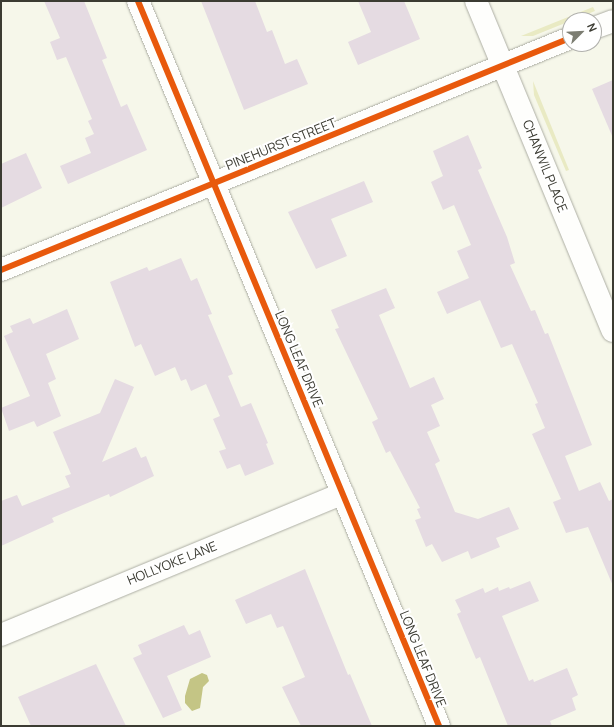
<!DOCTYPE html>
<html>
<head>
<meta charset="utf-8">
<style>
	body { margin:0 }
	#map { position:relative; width:614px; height:727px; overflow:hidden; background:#f6f7ea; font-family:Manrope,sans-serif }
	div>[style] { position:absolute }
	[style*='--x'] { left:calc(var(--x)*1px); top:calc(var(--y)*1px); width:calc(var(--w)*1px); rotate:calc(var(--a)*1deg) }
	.green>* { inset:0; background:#e9eac3 }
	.water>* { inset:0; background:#c4c585 }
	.building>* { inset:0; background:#e5dbe2 }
	.roads { filter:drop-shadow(0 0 1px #adaea4) drop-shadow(0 0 1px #adaea4) }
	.minor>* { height:22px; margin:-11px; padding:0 11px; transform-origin:11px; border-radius:11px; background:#fefefc }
	.cycleway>* { height:6px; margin:-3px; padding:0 3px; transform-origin:3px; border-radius:3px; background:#e8590c }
	span { translate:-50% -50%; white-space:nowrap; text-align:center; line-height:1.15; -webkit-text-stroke:4px #fff; paint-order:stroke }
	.street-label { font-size:13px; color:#3b3b32 }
	.frame { position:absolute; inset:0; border:2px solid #3b3b32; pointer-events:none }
	.north { position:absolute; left:562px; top:12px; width:40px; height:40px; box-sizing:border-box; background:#fff; border:1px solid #b1b1ad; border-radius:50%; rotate:66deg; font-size:11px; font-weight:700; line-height:16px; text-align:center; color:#3b3b32 }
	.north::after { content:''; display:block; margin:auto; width:14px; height:18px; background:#7c7d72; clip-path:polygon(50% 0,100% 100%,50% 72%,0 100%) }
</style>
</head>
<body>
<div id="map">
	<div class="green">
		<i style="clip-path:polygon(593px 7px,595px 11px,533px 36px,521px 36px)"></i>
		<i style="clip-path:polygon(533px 81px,569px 170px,566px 171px,534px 95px)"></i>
	</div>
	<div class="water">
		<i style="clip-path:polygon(202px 673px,207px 675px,209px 681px,203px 687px,200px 708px,192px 711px,185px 703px,185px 696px,190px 679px)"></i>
	</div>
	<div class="building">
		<i style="clip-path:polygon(44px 1px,84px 1px,107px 58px,102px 60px,121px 107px,127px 104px,147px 150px,68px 184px,60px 166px,91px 153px,85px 138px,94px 134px,88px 121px,92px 119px,66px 57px,57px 60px,50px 42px,60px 38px)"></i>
		<i style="clip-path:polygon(201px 1px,255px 1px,267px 32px,272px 30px,285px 64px,297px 59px,308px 84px,244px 110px)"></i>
		<i style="clip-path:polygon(358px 1px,404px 1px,420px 39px,358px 65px,348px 42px,371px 32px)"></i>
		<i style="clip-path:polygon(613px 80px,613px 138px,592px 89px)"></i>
		<i style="clip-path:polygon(468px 135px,482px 168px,478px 170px,507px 237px,515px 263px,510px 265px,531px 311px,535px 310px,545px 334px,548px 333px,592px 445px,565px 456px,579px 491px,600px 482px,609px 501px,613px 499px,613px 586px,588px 527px,566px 533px,553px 502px,561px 499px,532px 434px,545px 428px,535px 404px,538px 403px,512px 344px,501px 348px,480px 300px,447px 314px,437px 292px,469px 278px,457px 251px,471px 245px,454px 205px,443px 210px,431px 182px,443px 176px,433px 151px)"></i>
		<i style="clip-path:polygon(26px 153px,42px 188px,1px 208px,1px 164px)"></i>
		<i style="clip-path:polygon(364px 181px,373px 202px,331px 219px,347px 256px,316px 269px,288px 212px)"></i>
		<i style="clip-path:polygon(181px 258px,191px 281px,197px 278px,212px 314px,208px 315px,233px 374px,228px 376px,241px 407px,251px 403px,268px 443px,266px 444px,274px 464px,245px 476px,240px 464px,227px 469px,219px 451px,226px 449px,213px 419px,220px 416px,206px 384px,191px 391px,186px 379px,181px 381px,175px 367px,155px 376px,141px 344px,135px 347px,110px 282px,147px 267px,149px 271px)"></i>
		<i style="clip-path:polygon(386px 288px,395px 308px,379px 315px,410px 388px,434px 377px,444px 399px,431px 405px,440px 426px,427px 432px,440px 461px,435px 464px,455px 512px,478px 519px,509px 507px,519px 529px,496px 538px,500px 547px,471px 559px,468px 551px,442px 562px,432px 544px,426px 547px,415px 520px,421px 518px,417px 509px,420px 508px,390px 451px,386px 453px,372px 422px,378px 419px,335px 329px,339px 328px,331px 310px)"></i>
		<i style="clip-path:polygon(67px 309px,79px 339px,46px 354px,56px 379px,48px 383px,61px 416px,37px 427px,34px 421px,9px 431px,1px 408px,30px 396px,4px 336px,13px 332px,10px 326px,30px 318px,33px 324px)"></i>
		<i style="clip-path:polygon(115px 379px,134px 387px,102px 462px,136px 447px,141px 458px,146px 456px,154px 476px,110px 497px,109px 494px,52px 518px,54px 522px,1px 546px,1px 501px,17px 495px,22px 506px,70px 487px,65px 476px,71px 474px,53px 432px,100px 413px)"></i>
		<i style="clip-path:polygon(305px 569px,348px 675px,350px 674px,372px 726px,301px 726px,282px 687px,305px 677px,283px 626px,277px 628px,271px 614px,246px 624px,235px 600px)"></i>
		<i style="clip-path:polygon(530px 581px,539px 601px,502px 616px,529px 681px,533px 679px,534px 682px,567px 668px,578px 695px,572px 698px,576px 710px,550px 721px,552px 726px,508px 726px,480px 657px,476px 659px,457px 614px,461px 612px,455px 600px,483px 588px,485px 593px,498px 587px,499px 591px,509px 587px,510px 589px)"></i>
		<i style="clip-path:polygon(184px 625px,189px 635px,200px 630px,211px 657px,167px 676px,182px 710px,163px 718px,133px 658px,142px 654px,138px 645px)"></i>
		<i style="clip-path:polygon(96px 664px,126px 726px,31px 726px,18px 697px)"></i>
	</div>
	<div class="roads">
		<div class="minor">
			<i style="--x:138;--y:1;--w:785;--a:67.45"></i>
			<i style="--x:476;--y:1;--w:357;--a:67.5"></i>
			<i style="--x:594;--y:28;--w:20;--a:-20"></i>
			<i style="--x:1;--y:270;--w:614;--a:-22.18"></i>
			<i style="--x:1;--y:635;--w:370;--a:-22.5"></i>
		</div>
	</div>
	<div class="cycleway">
		<i style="--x:138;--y:1;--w:785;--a:67.45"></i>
		<i style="--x:1;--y:270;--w:614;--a:-22.18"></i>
	</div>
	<div class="street-label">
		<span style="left:281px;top:144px;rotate:-22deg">PINEHURST STREET</span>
		<span style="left:545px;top:166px;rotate:68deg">CHANWIL PLACE</span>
		<span style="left:299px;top:359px;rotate:67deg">LONG LEAF DRIVE</span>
		<span style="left:172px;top:563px;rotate:-22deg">HOLLYOKE LANE</span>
		<span style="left:423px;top:659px;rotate:68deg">LONG LEAF DRIVE</span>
	</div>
	<div class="frame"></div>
	<div class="north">N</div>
</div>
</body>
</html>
